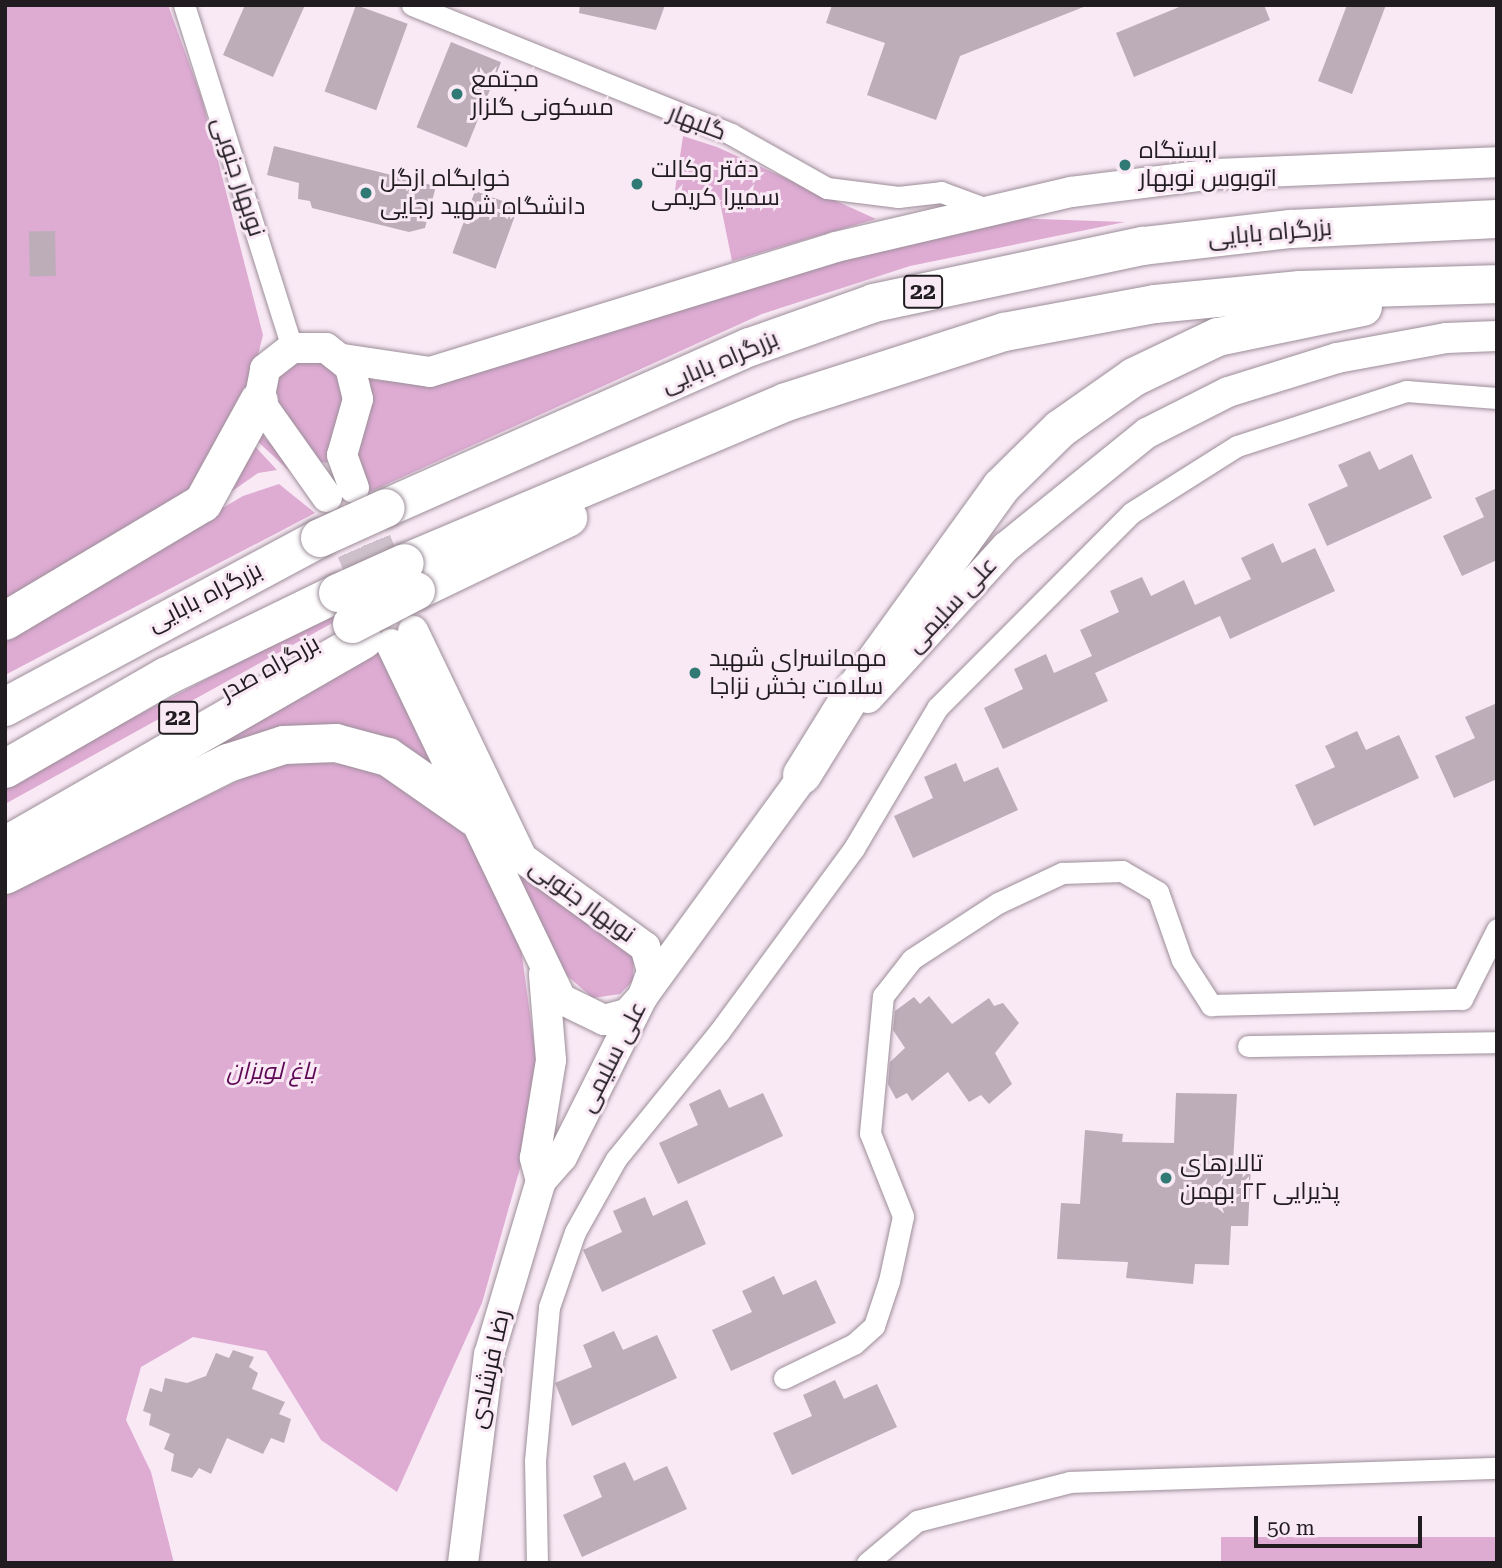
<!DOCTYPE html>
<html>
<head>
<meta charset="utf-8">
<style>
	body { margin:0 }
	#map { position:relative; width:1502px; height:1568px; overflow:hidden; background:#f9e9f5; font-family:"Roboto Serif",Cairo,serif }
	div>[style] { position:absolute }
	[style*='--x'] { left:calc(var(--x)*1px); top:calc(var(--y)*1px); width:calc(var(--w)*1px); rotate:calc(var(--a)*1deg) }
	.green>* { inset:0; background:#deabd3; transform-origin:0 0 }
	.building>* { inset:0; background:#bcadb9; transform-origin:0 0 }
	.secondary-tunnel>* { height:30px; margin-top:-15px; transform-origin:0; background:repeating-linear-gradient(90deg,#cec0ca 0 30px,transparent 0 45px) }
	.roads { filter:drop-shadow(0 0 2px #9c8e99) drop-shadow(0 0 2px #9c8e99) }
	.street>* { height:21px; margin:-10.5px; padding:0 10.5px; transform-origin:10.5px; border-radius:10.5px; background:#fff }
	.secondary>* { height:30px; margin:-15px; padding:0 15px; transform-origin:15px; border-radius:15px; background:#fff }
	.highway>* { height:38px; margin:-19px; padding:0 19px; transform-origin:19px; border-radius:19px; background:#fff }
	.bridges { filter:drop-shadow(0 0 2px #9c8e99) drop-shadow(0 0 2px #9c8e99) }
	.highway-bridge>* { height:38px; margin:-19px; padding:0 19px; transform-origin:19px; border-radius:19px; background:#fff }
	.dots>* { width:19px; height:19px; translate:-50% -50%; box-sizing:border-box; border:4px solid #f9e9f5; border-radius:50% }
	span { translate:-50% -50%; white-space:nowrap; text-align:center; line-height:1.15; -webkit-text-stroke:6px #f9e9f5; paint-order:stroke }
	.shield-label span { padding:2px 5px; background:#f9e9f5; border:2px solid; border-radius:5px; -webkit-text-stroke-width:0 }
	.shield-label { font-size:23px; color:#211c20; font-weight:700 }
	.poi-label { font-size:24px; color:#211c20 }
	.left { translate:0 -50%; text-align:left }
	.street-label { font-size:24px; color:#211c20 }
	.park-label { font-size:24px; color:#5d0854; font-style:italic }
	.frame { position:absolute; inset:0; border:7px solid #211c20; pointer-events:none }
	.scale { position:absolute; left:1254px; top:1516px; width:168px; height:32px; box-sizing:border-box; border:4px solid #211c20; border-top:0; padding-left:9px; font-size:21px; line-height:24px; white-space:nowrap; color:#211c20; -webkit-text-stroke:5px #f9e9f5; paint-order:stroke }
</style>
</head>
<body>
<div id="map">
	<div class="green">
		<i style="clip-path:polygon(5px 5px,168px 5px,202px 99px,263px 335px,246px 403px,208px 478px,5px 606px)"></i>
		<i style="clip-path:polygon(683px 136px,717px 147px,876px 219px,732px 261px,719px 197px,674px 197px)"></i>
		<i style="clip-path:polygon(1010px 218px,1125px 222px,910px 266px,762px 314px,363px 495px,354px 452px,363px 368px,374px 380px,424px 384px,769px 276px)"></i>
		<i style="clip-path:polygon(296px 359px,331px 364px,346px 387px,327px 463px,318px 462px,271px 394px,274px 377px)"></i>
		<i style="clip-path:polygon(258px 431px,275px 448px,300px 481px,252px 436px)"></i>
		<i style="clip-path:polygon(250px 441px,277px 470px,258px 473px,215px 503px)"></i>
		<i style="clip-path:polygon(655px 468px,336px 621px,5px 804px,5px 785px,332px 613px)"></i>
		<i style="clip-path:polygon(279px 484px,315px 513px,5px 675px,5px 635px,243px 496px)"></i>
		<i style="clip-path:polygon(375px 641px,439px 777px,350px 737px,5px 854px)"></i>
		<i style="clip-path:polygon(317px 761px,406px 773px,467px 832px,520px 941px,538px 1073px,528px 1140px,482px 1303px,397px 1492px,321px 1440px,266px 1351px,193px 1337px,141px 1367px,126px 1420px,151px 1472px,174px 1563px,5px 1563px,5px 892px,269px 766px)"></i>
		<i style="clip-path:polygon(512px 862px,634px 954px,633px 981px,620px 994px,593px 998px,565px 974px)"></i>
		<i style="left:1497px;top:1537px;width:26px;height:276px;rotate:90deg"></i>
	</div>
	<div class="building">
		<i style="clip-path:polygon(245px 5px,305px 5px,273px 77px,223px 55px)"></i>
		<i style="left:356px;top:5px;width:55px;height:92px;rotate:20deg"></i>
		<i style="clip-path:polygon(580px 5px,665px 5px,656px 30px,579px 13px)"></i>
		<i style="clip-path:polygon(832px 5px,1086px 5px,1086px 6px,960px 56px,936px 120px,867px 95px,885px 43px,826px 23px)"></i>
		<i style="clip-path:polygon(1184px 5px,1264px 5px,1270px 20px,1134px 77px,1116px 33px)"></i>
		<i style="clip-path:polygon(1347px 5px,1386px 5px,1352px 94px,1318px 81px)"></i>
		<i style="left:451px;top:42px;width:54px;height:92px;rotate:22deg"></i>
		<i style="clip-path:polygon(274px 146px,436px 186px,425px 228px,409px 232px,312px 208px,310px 201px,298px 199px,299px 183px,267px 175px)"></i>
		<i style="left:475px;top:191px;width:46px;height:66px;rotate:20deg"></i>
		<i style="left:55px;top:231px;width:45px;height:26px;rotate:89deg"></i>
		<i style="clip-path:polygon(1370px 451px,1379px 470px,1412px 454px,1432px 498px,1327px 546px,1308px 504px,1348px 486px,1338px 465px)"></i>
		<i style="clip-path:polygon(1497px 488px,1497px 560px,1462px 576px,1443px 536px,1484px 517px,1475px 498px)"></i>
		<i style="clip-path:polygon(1273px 543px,1282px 563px,1315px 548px,1335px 591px,1230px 639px,1220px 616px,1095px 673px,1108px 701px,1003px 749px,984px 708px,1023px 689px,1014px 669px,1046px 654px,1054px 673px,1092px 656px,1080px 630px,1119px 612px,1110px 591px,1142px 577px,1151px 596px,1184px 580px,1195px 605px,1251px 579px,1241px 558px)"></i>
		<i style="clip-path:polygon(1497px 703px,1497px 779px,1454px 798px,1435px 756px,1475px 738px,1465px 717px)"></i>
		<i style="clip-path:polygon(1357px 731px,1366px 750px,1399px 735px,1419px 778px,1314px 826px,1295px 785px,1335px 767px,1325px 746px)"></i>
		<i style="clip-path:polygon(956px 763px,964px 782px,998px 767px,1018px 810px,913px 858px,894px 816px,933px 798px,924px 777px)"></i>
		<i style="clip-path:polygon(929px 996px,952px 1024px,989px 998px,994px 1006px,1003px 1003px,1019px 1023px,995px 1053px,1012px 1084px,989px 1104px,981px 1095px,969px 1102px,948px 1072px,912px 1101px,907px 1093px,896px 1099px,888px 1084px,890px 1062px,905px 1048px,893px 1030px,895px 1011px,914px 997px,920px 1004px)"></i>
		<i style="clip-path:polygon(720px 1089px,729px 1108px,763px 1093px,783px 1136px,678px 1184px,659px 1143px,698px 1125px,689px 1104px)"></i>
		<i style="clip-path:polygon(1176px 1093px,1237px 1094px,1233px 1163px,1251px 1164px,1248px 1226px,1231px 1226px,1229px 1265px,1195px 1264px,1193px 1284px,1126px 1278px,1128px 1262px,1057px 1259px,1061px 1203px,1080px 1204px,1085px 1130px,1123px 1134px,1122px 1142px,1174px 1143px)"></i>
		<i style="clip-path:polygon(645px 1197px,653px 1216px,687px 1200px,706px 1244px,602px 1292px,583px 1250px,622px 1232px,613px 1211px)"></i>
		<i style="clip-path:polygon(774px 1276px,783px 1295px,816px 1280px,836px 1323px,731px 1371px,712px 1330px,752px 1312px,742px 1291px)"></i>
		<i style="clip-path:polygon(614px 1331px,623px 1350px,657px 1335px,677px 1378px,572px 1426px,555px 1383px,592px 1367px,583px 1345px)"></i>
		<i style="clip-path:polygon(233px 1350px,254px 1357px,249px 1367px,258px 1373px,252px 1389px,285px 1402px,279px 1414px,291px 1419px,284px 1443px,271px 1438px,263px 1454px,227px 1438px,211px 1474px,199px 1468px,192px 1478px,171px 1471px,174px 1454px,164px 1449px,170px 1434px,149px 1425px,151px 1414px,143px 1411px,150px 1388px,162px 1392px,165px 1378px,187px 1383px,206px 1376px,216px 1353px,229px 1358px)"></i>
		<i style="clip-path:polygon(835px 1380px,844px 1399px,877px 1384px,897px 1427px,792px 1475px,773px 1433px,812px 1416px,803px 1395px)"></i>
		<i style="clip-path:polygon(625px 1462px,634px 1481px,667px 1466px,687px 1509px,582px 1557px,563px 1515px,602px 1497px,593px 1476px)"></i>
	</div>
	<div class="secondary-tunnel">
		<i style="--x:359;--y:499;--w:97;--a:67.7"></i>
		<i style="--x:334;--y:510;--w:97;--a:66.9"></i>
	</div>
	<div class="roads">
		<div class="street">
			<i style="--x:184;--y:5;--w:360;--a:72.5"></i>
			<i style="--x:412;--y:5;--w:344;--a:22"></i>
			<i style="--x:731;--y:134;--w:110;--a:29.4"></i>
			<i style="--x:827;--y:188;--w:72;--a:7.2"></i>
			<i style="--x:898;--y:197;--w:43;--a:-6.6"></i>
			<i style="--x:941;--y:192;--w:49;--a:20.3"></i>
			<i style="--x:1248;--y:1046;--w:249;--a:-0.9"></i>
			<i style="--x:784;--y:1378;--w:78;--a:-25.9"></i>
			<i style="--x:854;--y:1344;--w:27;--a:-42"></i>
			<i style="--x:874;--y:1326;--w:47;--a:-71.6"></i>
			<i style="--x:889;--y:1281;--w:66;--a:-77.8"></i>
			<i style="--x:903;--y:1216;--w:89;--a:-111.7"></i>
			<i style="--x:870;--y:1133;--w:138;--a:-84.6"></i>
			<i style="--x:883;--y:996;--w:47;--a:-51.9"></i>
			<i style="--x:912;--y:959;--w:103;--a:-33.1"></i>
			<i style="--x:998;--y:903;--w:71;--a:-25.1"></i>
			<i style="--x:1062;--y:873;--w:60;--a:-1.9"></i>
			<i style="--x:1122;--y:871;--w:42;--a:30.3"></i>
			<i style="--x:1158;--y:892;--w:72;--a:70.6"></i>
			<i style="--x:1182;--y:960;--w:54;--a:57.2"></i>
			<i style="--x:1211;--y:1005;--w:251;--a:-1.4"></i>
			<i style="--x:1462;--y:999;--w:78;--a:-63.4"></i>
			<i style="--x:537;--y:1563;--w:102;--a:-91.1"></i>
			<i style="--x:535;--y:1461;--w:155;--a:-84.8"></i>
			<i style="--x:549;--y:1307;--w:79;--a:-70.9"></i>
			<i style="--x:575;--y:1232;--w:84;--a:-60.7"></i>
			<i style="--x:616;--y:1159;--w:164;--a:-51"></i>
			<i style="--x:719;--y:1032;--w:228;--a:-53.7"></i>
			<i style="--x:854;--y:848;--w:163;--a:-59.3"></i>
			<i style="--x:937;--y:708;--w:275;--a:-45.1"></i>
			<i style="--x:1131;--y:513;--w:125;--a:-32.3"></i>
			<i style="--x:1237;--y:446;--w:178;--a:-18"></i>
			<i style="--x:1406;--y:391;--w:91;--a:4.4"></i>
			<i style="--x:867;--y:1563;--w:65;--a:-40"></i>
			<i style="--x:917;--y:1521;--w:158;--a:-14.3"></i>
			<i style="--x:1070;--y:1482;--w:427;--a:-1.9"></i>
		</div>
		<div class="secondary">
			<i style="--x:343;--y:359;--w:88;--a:8.5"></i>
			<i style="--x:430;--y:372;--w:425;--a:-17.1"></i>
			<i style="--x:836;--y:247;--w:241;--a:-13.2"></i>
			<i style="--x:1071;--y:192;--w:146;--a:-7.1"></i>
			<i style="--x:1216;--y:174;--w:281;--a:-2.4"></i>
			<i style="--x:327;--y:497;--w:118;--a:-125.3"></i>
			<i style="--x:259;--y:401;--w:33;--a:-79"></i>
			<i style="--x:265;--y:369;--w:34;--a:-38"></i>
			<i style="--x:292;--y:348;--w:34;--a:0"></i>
			<i style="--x:326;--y:348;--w:31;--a:38"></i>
			<i style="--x:350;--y:367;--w:33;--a:76"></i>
			<i style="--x:358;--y:399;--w:58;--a:105.9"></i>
			<i style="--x:342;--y:455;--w:35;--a:70"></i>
			<i style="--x:391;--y:644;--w:394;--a:64.4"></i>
			<i style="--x:561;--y:999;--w:48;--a:26"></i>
			<i style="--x:604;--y:1020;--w:24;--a:-15"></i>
			<i style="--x:627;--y:1014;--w:24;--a:-48"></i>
			<i style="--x:643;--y:996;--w:27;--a:-70"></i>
			<i style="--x:652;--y:971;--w:25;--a:-106"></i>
			<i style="--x:645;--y:947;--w:152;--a:-144.1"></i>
			<i style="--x:522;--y:858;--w:252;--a:-115.6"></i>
			<i style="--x:868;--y:698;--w:205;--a:-47.6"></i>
			<i style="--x:1006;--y:547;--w:181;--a:-39"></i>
			<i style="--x:1147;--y:433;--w:91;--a:-26.8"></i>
			<i style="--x:1228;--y:392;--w:114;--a:-17.3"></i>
			<i style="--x:1337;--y:358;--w:111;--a:-10.4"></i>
			<i style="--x:1446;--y:338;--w:51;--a:-2.2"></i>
			<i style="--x:541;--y:1181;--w:24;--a:-105"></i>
			<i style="--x:535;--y:1158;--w:99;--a:-80.7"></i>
			<i style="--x:551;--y:1060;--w:86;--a:-94.7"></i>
			<i style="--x:463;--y:1563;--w:210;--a:-82.9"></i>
			<i style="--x:489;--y:1355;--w:182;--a:-73.4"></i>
			<i style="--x:541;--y:1181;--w:32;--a:-49"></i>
			<i style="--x:562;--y:1157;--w:180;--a:-63.3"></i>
			<i style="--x:643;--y:996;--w:292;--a:-53.9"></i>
		</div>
		<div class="highway">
			<i style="--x:386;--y:508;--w:398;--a:-23.9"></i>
			<i style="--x:750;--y:347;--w:132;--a:-19.5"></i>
			<i style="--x:874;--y:303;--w:275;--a:-12"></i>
			<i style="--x:1143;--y:246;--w:149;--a:-6.6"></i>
			<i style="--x:1291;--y:229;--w:206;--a:-2.8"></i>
			<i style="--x:405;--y:563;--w:414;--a:-22.9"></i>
			<i style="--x:786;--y:402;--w:229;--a:-17.8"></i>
			<i style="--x:1004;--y:332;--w:154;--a:-10.5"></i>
			<i style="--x:1155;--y:304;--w:146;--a:-5.5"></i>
			<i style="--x:1300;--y:290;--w:197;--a:-1.7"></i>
			<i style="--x:416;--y:591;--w:169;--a:-25.7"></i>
			<i style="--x:5;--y:621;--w:230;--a:-30.8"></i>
			<i style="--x:203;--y:503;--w:116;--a:-61.2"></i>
			<i style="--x:5;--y:707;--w:357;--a:-28.2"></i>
			<i style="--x:5;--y:769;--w:187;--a:-29.9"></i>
			<i style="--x:167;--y:676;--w:190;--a:-25.9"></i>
			<i style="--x:802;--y:775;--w:99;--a:-58.2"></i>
			<i style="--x:854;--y:691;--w:251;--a:-54.2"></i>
			<i style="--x:1001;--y:487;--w:83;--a:-44.5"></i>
			<i style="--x:1060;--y:429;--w:90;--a:-35.1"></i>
			<i style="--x:1134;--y:377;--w:93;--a:-25.5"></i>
			<i style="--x:1218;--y:337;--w:148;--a:-11.7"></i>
			<i style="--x:5;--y:846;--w:413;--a:-29.9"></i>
			<i style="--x:5;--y:875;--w:250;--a:-26.7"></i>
			<i style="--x:228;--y:763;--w:59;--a:-17.8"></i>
			<i style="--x:284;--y:745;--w:52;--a:-2.2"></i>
			<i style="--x:336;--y:743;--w:54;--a:15.1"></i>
			<i style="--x:388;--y:757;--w:105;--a:34.9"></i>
		</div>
	</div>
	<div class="bridges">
		<div class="highway-bridge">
			<i style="--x:320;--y:538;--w:72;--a:-24.4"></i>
			<i style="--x:338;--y:593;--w:73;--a:-24.1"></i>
			<i style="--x:352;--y:624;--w:72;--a:-27.3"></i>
		</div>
	</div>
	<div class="dots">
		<i style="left:457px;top:94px;background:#317974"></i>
		<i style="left:1125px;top:165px;background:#317974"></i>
		<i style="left:637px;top:184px;background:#317974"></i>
		<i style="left:366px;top:193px;background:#317974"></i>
		<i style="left:695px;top:673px;background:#317974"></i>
		<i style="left:1166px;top:1178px;background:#317974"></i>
	</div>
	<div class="shield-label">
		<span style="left:923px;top:292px">22</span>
		<span style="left:178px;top:718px">22</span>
	</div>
	<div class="poi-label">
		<span class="left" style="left:471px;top:94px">مجتمع<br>مسکونی گلزار</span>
		<span class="left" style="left:1139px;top:165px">ایستگاه<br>اتوبوس نوبهار</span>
		<span class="left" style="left:651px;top:184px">دفتر وکالت<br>سمیرا کریمی</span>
		<span class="left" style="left:380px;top:193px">خوابگاه ازگل<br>دانشگاه شهید رجایی</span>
		<span class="left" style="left:709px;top:673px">مهمانسرای شهید<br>سلامت بخش نزاجا</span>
		<span class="left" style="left:1180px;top:1178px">تالارهای<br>پذیرایی ۲۲ بهمن</span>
	</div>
	<div class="street-label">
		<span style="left:697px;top:123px;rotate:21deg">گلبهار</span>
		<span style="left:238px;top:177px;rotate:72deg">نوبهار جنوبی</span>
		<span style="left:1270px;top:233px;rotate:-5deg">بزرگراه بابایی</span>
		<span style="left:720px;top:362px;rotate:-23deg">بزرگراه بابایی</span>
		<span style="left:205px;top:597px;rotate:-27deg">بزرگراه بابایی</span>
		<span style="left:952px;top:605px;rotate:-47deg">علی سلیمی</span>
		<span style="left:270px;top:668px;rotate:-29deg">بزرگراه صدر</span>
		<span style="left:582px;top:901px;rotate:36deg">نوبهار جنوبی</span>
		<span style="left:613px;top:1057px;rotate:-63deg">علی سلیمی</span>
		<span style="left:490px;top:1369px;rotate:-78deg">رضا فرشادی</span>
	</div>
	<div class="park-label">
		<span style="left:271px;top:1072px">باغ لویزان</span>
	</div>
	<div class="frame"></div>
	<div class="scale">50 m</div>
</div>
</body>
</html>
